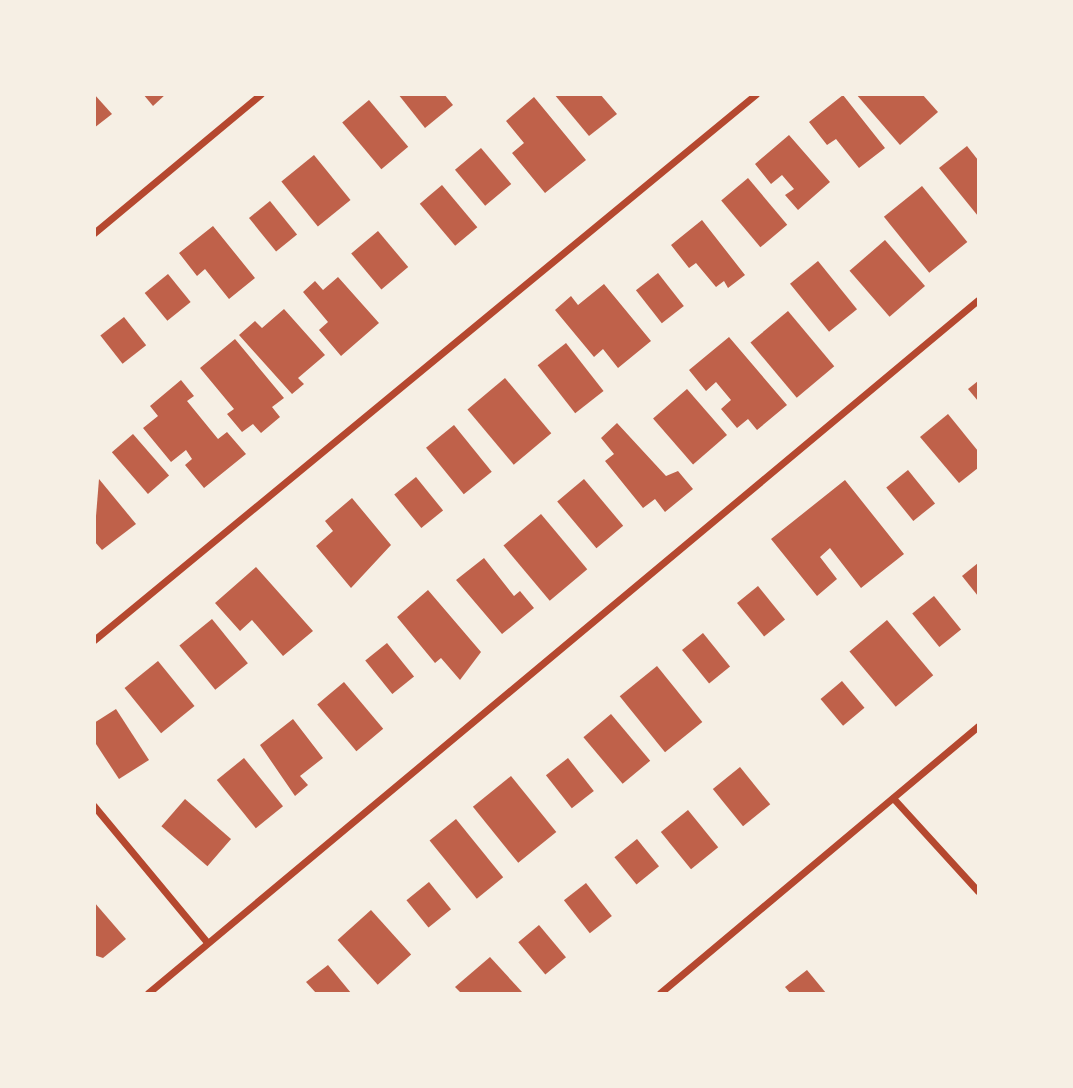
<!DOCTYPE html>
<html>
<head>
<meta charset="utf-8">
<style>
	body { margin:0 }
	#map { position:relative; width:1073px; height:1088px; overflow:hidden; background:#f6efe4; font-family:Inter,sans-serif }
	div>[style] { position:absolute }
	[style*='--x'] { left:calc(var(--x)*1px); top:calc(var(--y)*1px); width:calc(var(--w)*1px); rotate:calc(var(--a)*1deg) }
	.building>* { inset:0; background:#bf614a; transform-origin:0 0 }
	.minor>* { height:7px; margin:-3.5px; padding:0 3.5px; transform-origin:3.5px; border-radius:3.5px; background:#b5482f }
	span { translate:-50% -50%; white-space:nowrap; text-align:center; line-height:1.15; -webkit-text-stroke:5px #f6efe4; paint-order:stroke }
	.frame { position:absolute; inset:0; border:96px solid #f6efe4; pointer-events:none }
</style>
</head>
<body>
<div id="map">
	<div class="building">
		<i style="clip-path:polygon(94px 94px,112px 114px,94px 128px)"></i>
		<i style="clip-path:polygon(143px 94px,166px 94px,153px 106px)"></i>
		<i style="clip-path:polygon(398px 94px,444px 94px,453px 105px,425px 128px)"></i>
		<i style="clip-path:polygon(554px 94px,600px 94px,617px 114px,589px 136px)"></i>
		<i style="clip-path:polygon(856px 94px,922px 94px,938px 112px,900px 145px)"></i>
		<i style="clip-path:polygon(843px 95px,885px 148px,859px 168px,836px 139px,827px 145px,809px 122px)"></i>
		<i style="clip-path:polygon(534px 97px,586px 160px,545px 193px,512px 153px,524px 143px,506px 121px)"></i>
		<i style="left:369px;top:100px;width:61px;height:35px;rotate:50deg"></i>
		<i style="clip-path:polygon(789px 135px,830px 182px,798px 210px,785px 195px,794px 189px,782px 175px,771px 184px,755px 164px)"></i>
		<i style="clip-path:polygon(967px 146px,978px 160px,978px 216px,939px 168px)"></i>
		<i style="left:481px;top:148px;width:47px;height:34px;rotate:50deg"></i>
		<i style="left:314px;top:155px;width:58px;height:42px;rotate:51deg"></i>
		<i style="left:748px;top:178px;width:61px;height:35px;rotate:50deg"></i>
		<i style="left:442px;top:185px;width:55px;height:29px;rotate:50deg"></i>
		<i style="left:922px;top:186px;width:72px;height:49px;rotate:51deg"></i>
		<i style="left:270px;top:201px;width:43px;height:27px;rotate:51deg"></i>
		<i style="clip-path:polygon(702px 220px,745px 275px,728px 288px,724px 281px,716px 287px,696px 263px,689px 268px,671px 245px)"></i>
		<i style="clip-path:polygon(213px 226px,255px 278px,229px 299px,205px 269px,197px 276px,179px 253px)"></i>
		<i style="left:378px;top:231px;width:47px;height:35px;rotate:50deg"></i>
		<i style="left:885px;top:240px;width:61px;height:47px;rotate:49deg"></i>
		<i style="left:818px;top:261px;width:62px;height:36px;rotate:51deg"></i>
		<i style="left:658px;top:273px;width:42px;height:28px;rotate:52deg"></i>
		<i style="left:168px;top:274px;width:36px;height:30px;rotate:51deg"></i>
		<i style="clip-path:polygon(338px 277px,379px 323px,341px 356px,319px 330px,328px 322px,303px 292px,315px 281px,323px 290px)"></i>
		<i style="clip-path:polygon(604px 284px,651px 341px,618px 368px,603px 349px,594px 357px,555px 310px,571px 296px,578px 305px)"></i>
		<i style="clip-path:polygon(284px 309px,325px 355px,298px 378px,304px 384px,292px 394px,239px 335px,255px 321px,262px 328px)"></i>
		<i style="left:788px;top:311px;width:72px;height:49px;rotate:50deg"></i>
		<i style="left:124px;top:317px;width:36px;height:30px;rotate:52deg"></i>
		<i style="clip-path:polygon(729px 337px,787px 405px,757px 430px,748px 419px,737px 428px,721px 409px,731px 400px,716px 382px,706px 391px,689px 370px)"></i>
		<i style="clip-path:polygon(235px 339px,284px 398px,272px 407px,280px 417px,261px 433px,253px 424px,242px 432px,227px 414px,234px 409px,200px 368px)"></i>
		<i style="left:566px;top:343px;width:61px;height:36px;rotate:52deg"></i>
		<i style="left:505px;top:378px;width:72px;height:49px;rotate:50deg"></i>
		<i style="clip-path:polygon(181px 380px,194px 396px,187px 401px,218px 439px,227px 432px,246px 454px,204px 488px,185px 465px,192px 459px,186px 450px,171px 462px,143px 428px,158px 416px,150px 406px)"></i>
		<i style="clip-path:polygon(978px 381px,978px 401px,968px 389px)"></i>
		<i style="left:687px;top:389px;width:61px;height:45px;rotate:49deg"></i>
		<i style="clip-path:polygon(948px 414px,978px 451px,978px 468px,959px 483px,920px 437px)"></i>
		<i style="clip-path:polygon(617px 423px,666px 476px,678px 471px,693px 489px,665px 512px,655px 499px,643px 508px,605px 461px,614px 454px,601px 438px)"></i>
		<i style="left:454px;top:425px;width:60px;height:36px;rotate:51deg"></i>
		<i style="left:133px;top:434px;width:55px;height:28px;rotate:49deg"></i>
		<i style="left:908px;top:470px;width:43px;height:28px;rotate:51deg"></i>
		<i style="left:416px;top:477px;width:43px;height:28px;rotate:51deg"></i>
		<i style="clip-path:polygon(99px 479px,136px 524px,102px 550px,94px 541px)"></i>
		<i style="left:584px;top:479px;width:61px;height:35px;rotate:50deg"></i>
		<i style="clip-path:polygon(845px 480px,904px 554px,861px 588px,830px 548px,820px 557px,837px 579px,817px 596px,771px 539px)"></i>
		<i style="clip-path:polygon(352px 498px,391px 545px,351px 588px,316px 546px,333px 531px,325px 521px)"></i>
		<i style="left:541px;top:514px;width:72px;height:49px;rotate:50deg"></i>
		<i style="clip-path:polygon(484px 558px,514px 596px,520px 591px,534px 608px,502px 634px,456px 580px)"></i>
		<i style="clip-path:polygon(978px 563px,978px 596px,962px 576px)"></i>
		<i style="clip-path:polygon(256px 567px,313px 631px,283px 656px,252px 620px,240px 631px,215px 603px)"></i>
		<i style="left:758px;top:586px;width:43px;height:27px;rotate:51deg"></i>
		<i style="clip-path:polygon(428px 590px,481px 652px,460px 680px,441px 658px,435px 663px,397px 617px)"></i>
		<i style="left:934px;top:596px;width:43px;height:28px;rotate:51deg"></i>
		<i style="left:212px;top:619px;width:57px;height:42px;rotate:51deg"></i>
		<i style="left:887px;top:620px;width:72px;height:49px;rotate:50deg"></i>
		<i style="left:703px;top:633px;width:43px;height:27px;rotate:51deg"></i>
		<i style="left:387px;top:643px;width:43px;height:28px;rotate:51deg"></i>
		<i style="left:158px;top:661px;width:58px;height:43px;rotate:51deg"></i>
		<i style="left:657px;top:666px;width:72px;height:48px;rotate:51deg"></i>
		<i style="left:842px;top:681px;width:35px;height:28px;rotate:50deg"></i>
		<i style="left:344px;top:682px;width:61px;height:35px;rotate:50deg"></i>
		<i style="clip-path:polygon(116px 709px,149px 760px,119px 779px,94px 741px,94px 723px)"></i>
		<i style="left:611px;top:714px;width:61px;height:36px;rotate:50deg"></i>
		<i style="clip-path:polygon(293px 719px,323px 758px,300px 776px,308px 785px,295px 796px,260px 745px)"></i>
		<i style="left:244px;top:758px;width:62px;height:35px;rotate:51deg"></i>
		<i style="left:568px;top:758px;width:42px;height:28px;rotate:52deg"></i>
		<i style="left:740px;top:767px;width:48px;height:35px;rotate:51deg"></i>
		<i style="left:511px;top:776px;width:72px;height:49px;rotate:51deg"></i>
		<i style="left:185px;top:799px;width:61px;height:36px;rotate:41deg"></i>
		<i style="left:688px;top:810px;width:48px;height:35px;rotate:51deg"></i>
		<i style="left:456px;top:819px;width:75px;height:34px;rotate:51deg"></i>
		<i style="left:637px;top:839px;width:35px;height:29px;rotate:51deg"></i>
		<i style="left:429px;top:882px;width:35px;height:29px;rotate:51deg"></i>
		<i style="left:586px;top:883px;width:42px;height:28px;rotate:52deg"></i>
		<i style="clip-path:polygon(94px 902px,126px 939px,103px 958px,94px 955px)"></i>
		<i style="left:371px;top:910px;width:60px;height:45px;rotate:48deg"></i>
		<i style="left:539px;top:925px;width:42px;height:27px;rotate:50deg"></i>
		<i style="clip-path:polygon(490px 957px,523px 993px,461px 993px,455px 987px)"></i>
		<i style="clip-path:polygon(328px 965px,351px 993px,316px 993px,306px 982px)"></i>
		<i style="clip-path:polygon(807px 970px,826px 993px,790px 993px,785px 987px)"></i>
	</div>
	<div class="minor">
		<i style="--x:94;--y:233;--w:217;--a:-39.8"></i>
		<i style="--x:94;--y:640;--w:858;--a:-39.51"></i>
		<i style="--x:893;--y:798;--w:126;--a:47.6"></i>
		<i style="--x:94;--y:806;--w:177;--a:50.3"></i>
		<i style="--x:148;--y:993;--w:1081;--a:-39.86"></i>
		<i style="--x:660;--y:993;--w:415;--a:-40"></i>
	</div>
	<div class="frame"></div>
</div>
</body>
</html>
